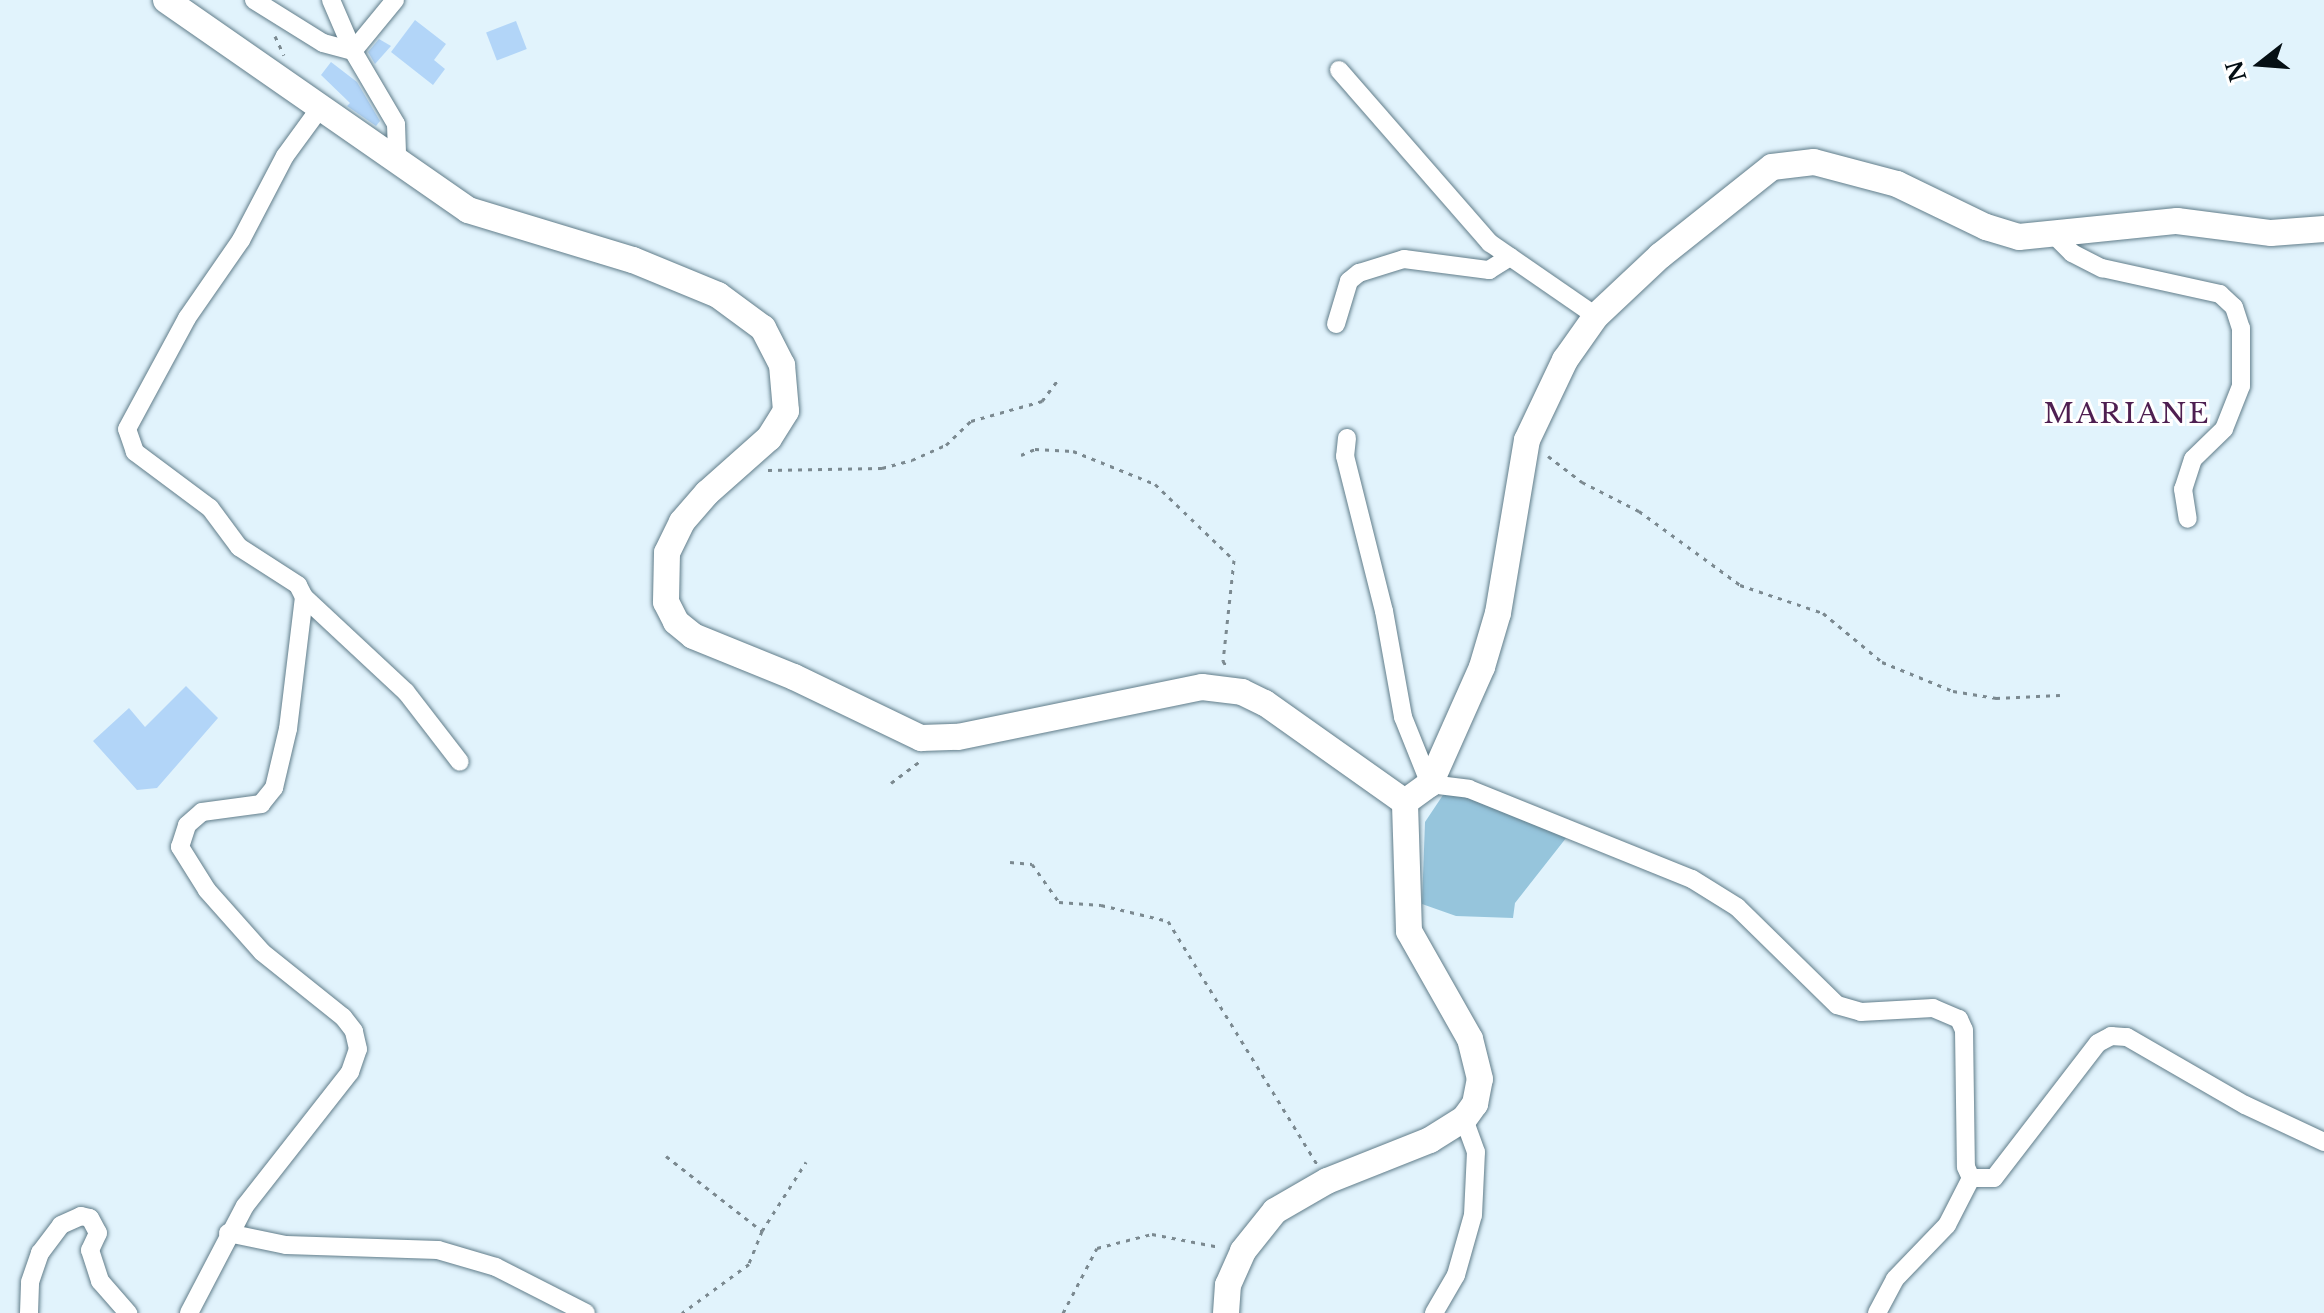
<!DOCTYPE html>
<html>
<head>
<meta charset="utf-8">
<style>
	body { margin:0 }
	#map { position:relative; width:2324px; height:1313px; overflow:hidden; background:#e1f3fc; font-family:"Libre Baskerville",serif }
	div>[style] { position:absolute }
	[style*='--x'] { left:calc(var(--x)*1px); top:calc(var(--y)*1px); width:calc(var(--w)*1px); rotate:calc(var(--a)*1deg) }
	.green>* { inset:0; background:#96c5dc }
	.building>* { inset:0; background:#b2d5f8; transform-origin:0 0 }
	.path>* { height:3px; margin-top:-1.5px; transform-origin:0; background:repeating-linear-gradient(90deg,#7b8990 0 4px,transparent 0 10px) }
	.roads { filter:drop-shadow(0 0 2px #617d8a) drop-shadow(0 0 2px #617d8a) }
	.street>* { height:18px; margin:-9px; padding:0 9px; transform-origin:9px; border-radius:9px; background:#fff }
	.secondary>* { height:26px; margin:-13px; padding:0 13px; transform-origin:13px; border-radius:13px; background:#fff }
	span { translate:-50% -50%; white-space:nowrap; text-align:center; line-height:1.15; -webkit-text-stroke:6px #fff; paint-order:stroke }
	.quarter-label { font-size:28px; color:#4e1f51; letter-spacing:2px }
	.north { position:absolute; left:2220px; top:24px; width:80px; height:80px; -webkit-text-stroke:6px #fff; paint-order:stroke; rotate:253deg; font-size:22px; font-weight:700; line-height:32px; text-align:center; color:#050f14 }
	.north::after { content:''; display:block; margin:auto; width:28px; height:36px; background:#050f14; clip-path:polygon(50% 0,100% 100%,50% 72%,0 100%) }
</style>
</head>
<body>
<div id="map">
	<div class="green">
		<i style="clip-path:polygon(1455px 788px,1570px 833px,1515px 903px,1513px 918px,1456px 916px,1422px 904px,1425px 822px,1445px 792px)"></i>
	</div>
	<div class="building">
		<i style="clip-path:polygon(415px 20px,446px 44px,434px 60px,445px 69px,433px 85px,391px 52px)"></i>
		<i style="left:516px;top:21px;width:30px;height:32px;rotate:69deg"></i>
		<i style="clip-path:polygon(379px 39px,391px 46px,375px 64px,368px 52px)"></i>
		<i style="clip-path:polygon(331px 62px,357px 82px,380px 121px,376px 126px,347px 106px,350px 103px,321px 75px)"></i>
		<i style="clip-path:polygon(186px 686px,218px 718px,157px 788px,137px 790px,93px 741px,129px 708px,145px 727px)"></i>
	</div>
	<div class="path">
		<i style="--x:275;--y:36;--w:21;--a:65"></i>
		<i style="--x:1021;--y:455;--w:15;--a:-23"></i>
		<i style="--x:1035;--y:449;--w:38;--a:3"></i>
		<i style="--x:1073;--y:451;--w:88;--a:21.9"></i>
		<i style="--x:1155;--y:484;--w:110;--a:43.9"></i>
		<i style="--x:1234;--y:560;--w:102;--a:96.2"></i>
		<i style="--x:1223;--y:661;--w:7;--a:56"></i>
		<i style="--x:1548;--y:456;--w:43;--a:37.4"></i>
		<i style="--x:1582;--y:482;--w:64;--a:27"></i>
		<i style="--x:1639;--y:511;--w:125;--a:36.2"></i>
		<i style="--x:1740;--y:585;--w:88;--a:18.6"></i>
		<i style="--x:1823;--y:613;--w:77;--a:39.7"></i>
		<i style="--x:1882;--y:662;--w:77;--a:22.2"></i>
		<i style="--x:1953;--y:691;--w:44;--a:9.2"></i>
		<i style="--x:1996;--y:698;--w:64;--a:-2.7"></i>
		<i style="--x:768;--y:470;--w:114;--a:-1"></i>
		<i style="--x:882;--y:468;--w:31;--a:-15"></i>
		<i style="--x:912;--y:460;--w:37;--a:-24"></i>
		<i style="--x:946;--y:445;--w:35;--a:-44"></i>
		<i style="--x:971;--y:421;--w:74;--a:-15.7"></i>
		<i style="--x:1042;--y:401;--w:26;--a:-53"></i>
		<i style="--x:891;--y:783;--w:36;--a:-37"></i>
		<i style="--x:1010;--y:862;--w:22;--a:5"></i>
		<i style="--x:1032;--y:864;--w:47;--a:54.6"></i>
		<i style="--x:1059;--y:902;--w:42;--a:4.1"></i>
		<i style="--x:1101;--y:905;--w:69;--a:13.4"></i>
		<i style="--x:1168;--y:921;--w:285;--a:58.5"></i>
		<i style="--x:666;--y:1156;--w:122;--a:38"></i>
		<i style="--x:762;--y:1231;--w:35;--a:112"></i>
		<i style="--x:749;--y:1264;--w:83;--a:143.8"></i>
		<i style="--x:762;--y:1231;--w:82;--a:-57.5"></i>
		<i style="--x:1063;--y:1313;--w:73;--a:-62.4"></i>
		<i style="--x:1097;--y:1248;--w:57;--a:-14.3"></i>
		<i style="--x:1152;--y:1234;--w:69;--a:10.8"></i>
	</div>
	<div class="roads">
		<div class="street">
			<i style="--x:254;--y:0;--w:81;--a:31.9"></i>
			<i style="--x:323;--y:43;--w:31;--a:15"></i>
			<i style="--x:353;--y:51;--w:85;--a:59.5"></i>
			<i style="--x:396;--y:124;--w:37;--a:88"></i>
			<i style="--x:331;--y:0;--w:56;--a:66.7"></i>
			<i style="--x:353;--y:51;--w:66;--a:-50.5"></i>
			<i style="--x:1339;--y:70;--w:230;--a:48.9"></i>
			<i style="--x:1490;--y:243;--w:129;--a:34.6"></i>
			<i style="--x:2055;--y:236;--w:24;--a:45"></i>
			<i style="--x:2072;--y:253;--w:34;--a:27"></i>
			<i style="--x:2102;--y:268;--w:121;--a:12.4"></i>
			<i style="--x:2220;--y:294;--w:19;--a:43"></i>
			<i style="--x:2234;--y:307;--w:22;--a:72"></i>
			<i style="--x:2241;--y:328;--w:58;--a:90"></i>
			<i style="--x:2241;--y:386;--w:46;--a:111.6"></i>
			<i style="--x:2224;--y:429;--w:43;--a:135.9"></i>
			<i style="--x:2193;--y:459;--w:32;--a:108"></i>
			<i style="--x:2183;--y:489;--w:30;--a:81"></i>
			<i style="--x:1336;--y:324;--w:45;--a:-73.2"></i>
			<i style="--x:1349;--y:281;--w:13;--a:-39"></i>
			<i style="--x:1359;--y:273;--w:47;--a:-17.3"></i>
			<i style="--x:1404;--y:259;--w:86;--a:7.4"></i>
			<i style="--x:1489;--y:270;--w:25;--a:-32"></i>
			<i style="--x:1347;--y:438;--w:18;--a:96"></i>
			<i style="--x:1345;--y:456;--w:160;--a:75.9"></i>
			<i style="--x:1384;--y:611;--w:108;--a:79.8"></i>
			<i style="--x:1403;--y:717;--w:72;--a:68.1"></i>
			<i style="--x:1430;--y:784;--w:39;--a:7"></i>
			<i style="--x:1469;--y:789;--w:240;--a:22"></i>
			<i style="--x:1692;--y:879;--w:53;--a:31.9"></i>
			<i style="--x:1737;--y:907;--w:140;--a:44.4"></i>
			<i style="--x:1837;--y:1005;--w:25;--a:16"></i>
			<i style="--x:1861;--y:1012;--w:72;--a:-3.2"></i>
			<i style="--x:1933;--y:1008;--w:28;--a:23"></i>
			<i style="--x:1959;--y:1019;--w:12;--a:66"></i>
			<i style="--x:1964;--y:1030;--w:137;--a:89.2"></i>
			<i style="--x:1966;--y:1167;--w:12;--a:66"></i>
			<i style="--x:1971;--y:1178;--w:23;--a:0"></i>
			<i style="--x:1994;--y:1178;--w:170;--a:-52.4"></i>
			<i style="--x:2098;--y:1043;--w:15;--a:-28"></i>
			<i style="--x:2111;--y:1036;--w:16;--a:4"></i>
			<i style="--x:2127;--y:1037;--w:136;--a:30"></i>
			<i style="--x:2245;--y:1105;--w:87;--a:25.1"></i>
			<i style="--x:304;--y:597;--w:139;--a:43"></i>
			<i style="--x:406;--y:692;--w:88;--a:52.4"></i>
			<i style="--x:228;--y:1233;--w:59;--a:11.7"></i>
			<i style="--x:286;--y:1245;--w:152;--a:1.9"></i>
			<i style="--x:438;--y:1250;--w:60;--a:16.3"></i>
			<i style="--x:496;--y:1267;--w:101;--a:27.1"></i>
			<i style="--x:29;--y:1313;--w:31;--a:-88"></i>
			<i style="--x:30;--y:1282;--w:31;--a:-71"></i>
			<i style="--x:40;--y:1253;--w:35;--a:-53"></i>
			<i style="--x:61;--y:1225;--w:22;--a:-24"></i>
			<i style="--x:81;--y:1216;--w:9;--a:13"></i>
			<i style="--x:90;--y:1218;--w:17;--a:62"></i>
			<i style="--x:98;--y:1233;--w:19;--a:115"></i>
			<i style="--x:90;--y:1250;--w:33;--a:72"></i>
			<i style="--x:100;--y:1281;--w:43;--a:48.8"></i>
			<i style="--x:189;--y:1313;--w:121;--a:-62.4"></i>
			<i style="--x:245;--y:1206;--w:170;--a:-51.9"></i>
			<i style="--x:350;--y:1072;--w:24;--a:-71"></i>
			<i style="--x:358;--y:1049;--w:18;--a:-103"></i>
			<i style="--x:354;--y:1031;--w:18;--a:-128"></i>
			<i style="--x:343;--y:1017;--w:104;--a:-141.3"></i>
			<i style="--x:262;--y:952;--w:83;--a:-131.6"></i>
			<i style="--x:207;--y:890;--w:51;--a:-122.1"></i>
			<i style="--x:180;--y:847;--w:23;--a:-72"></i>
			<i style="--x:187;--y:825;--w:20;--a:-41"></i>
			<i style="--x:202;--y:812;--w:60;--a:-7.7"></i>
			<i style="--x:261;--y:804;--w:21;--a:-51"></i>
			<i style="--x:274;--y:788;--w:61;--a:-76.7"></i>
			<i style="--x:288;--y:729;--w:133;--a:-83.1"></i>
			<i style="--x:304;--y:597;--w:13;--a:-117"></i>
			<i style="--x:298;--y:585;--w:70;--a:-147.2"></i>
			<i style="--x:239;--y:547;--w:49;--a:-126.6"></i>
			<i style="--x:210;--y:508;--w:94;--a:-143.3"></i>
			<i style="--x:135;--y:452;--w:24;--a:-109"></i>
			<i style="--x:127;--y:429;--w:126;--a:-61.6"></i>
			<i style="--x:187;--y:318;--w:95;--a:-55.3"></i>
			<i style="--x:241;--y:240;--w:95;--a:-62.4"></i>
			<i style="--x:285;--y:156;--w:59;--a:-53.9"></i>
			<i style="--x:1434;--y:1313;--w:44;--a:-59.9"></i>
			<i style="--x:1456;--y:1275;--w:62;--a:-74.2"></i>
			<i style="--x:1473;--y:1215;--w:63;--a:-87.3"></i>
			<i style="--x:1476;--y:1152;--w:35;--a:-110"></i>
			<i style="--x:1877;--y:1313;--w:38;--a:-62"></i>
			<i style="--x:1895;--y:1279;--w:75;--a:-46.1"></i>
			<i style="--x:1947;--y:1225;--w:53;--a:-62.9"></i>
		</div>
		<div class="secondary">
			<i style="--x:166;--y:0;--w:368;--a:34.8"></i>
			<i style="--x:468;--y:210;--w:172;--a:16.9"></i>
			<i style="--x:633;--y:260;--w:92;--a:22.4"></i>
			<i style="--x:718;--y:295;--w:56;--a:36.3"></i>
			<i style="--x:763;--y:328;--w:42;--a:62.8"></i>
			<i style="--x:782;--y:365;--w:46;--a:85"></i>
			<i style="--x:786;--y:411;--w:32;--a:122"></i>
			<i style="--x:769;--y:438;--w:83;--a:138.4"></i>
			<i style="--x:707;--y:493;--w:38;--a:131"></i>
			<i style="--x:682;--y:522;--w:34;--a:116"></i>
			<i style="--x:667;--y:553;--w:49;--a:91.2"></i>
			<i style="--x:666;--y:602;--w:22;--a:63"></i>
			<i style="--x:676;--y:622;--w:22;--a:39"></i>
			<i style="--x:693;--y:636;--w:109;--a:22.1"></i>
			<i style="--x:794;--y:677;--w:141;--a:25.7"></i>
			<i style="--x:921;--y:738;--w:37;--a:-2"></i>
			<i style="--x:958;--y:737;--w:249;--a:-11.6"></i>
			<i style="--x:1202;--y:687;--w:40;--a:7.1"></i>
			<i style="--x:1242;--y:692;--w:25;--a:26"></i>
			<i style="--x:1265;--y:703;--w:171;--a:35.3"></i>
			<i style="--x:1405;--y:802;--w:31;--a:-36"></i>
			<i style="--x:1430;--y:784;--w:128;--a:-66"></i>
			<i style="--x:1482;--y:667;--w:56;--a:-73.5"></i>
			<i style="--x:1498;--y:613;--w:175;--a:-80.5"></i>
			<i style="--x:1527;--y:440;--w:89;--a:-64.6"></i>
			<i style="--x:1565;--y:360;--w:54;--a:-54.8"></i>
			<i style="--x:1596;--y:316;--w:88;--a:-43.2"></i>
			<i style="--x:1660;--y:256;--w:143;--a:-38.5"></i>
			<i style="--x:1772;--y:167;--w:42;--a:-6.8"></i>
			<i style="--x:1814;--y:162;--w:86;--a:14.8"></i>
			<i style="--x:1897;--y:184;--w:99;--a:25.8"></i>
			<i style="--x:1986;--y:227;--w:34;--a:17"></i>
			<i style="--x:2019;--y:237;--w:159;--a:-5.8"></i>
			<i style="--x:2177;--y:221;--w:95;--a:7.3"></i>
			<i style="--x:2271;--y:233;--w:53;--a:-4.3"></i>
			<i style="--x:1226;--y:1313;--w:28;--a:-86"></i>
			<i style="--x:1228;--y:1285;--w:37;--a:-66"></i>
			<i style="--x:1243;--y:1251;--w:51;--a:-51.3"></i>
			<i style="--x:1275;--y:1211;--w:60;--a:-30"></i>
			<i style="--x:1327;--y:1181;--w:111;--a:-21.7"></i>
			<i style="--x:1430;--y:1140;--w:40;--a:-32"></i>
			<i style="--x:1464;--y:1119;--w:19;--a:-54"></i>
			<i style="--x:1475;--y:1104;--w:25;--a:-79"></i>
			<i style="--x:1480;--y:1079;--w:41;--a:-104"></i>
			<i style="--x:1470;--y:1039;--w:124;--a:-119.5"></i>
			<i style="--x:1409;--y:931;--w:129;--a:-91.8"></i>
		</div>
	</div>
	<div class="quarter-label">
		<span style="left:2127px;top:414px">MARIANE</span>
	</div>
	<div class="north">N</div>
</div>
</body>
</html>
